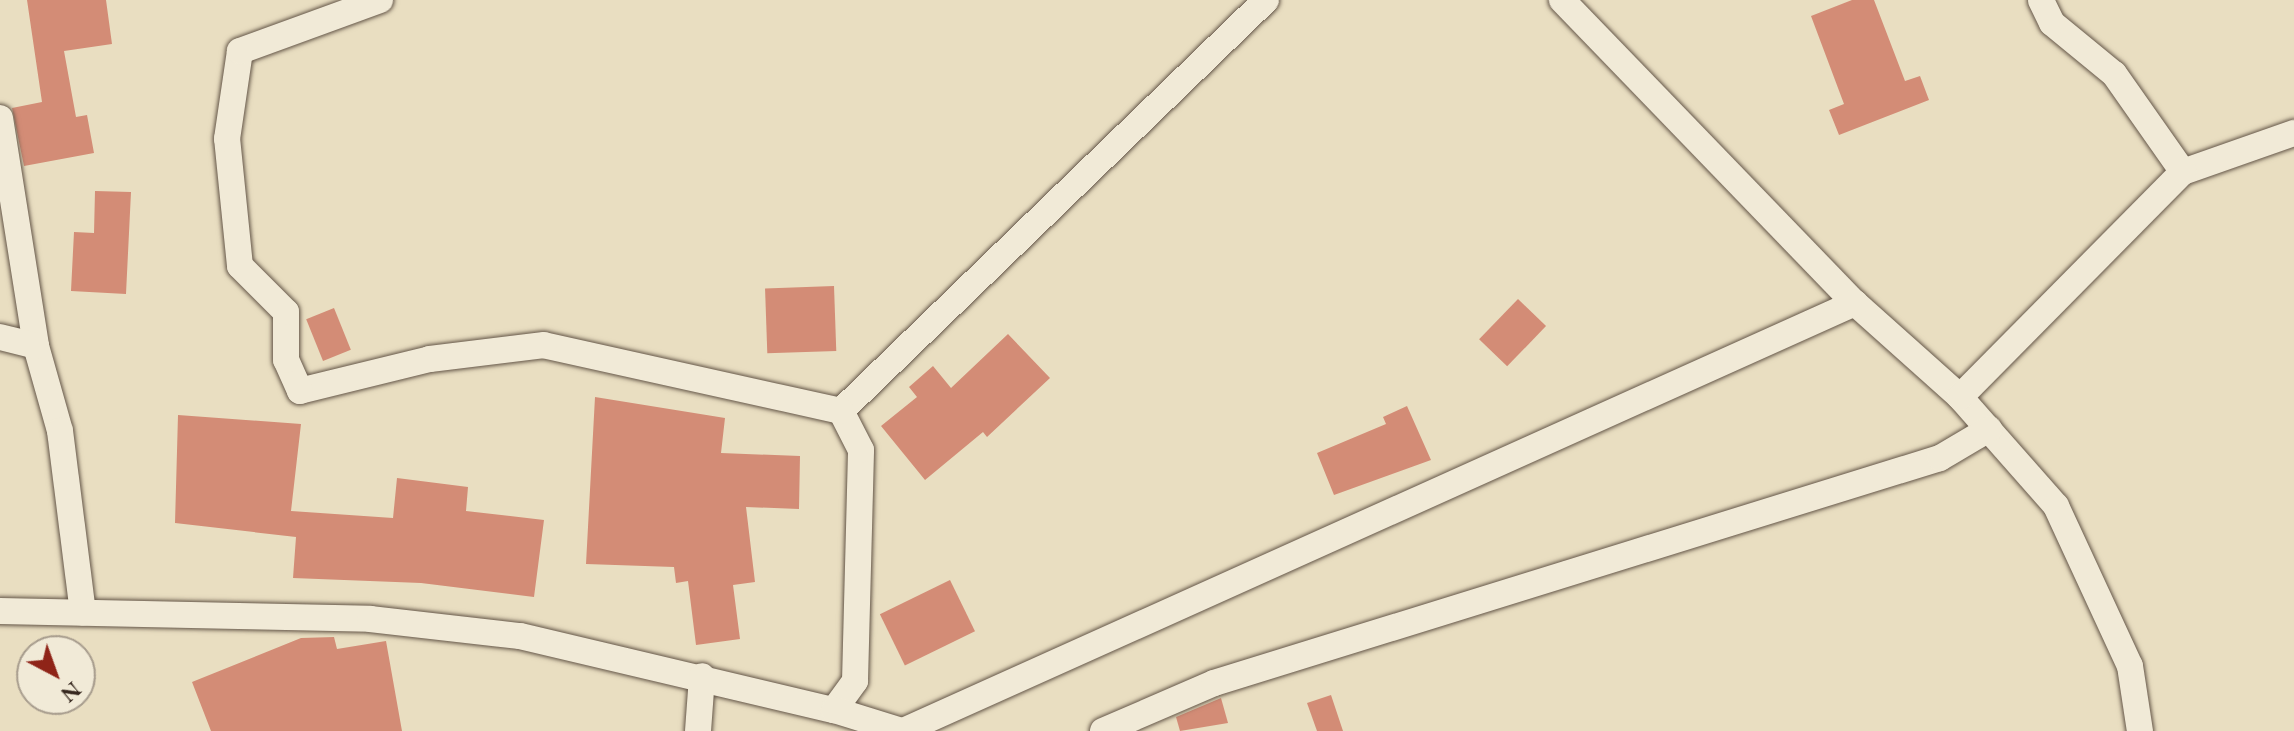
<!DOCTYPE html>
<html>
<head>
<meta charset="utf-8">
<style>
	body { margin:0 }
	#map { position:relative; width:2294px; height:731px; overflow:hidden; background:#e9dec1; font-family:"EB Garamond",serif }
	div>[style] { position:absolute }
	[style*='--x'] { left:calc(var(--x)*1px); top:calc(var(--y)*1px); width:calc(var(--w)*1px); rotate:calc(var(--a)*1deg) }
	.building>* { inset:0; background:#d38c76; transform-origin:0 0 }
	.roads { filter:drop-shadow(0 0 2px #645648) drop-shadow(0 0 2px #645648) }
	.minor>* { height:26px; margin:-13px; padding:0 13px; transform-origin:13px; border-radius:13px; background:#f1ead7 }
	span { translate:-50% -50%; white-space:nowrap; text-align:center; line-height:1.15; -webkit-text-stroke:7px #f1ead7; paint-order:stroke }
	.north { position:absolute; left:16px; top:635px; width:80px; height:80px; box-sizing:border-box; background:#f1ead7; border:2px solid #a79c8d; border-radius:50%; rotate:139deg; font-size:22px; font-weight:700; line-height:32px; text-align:center; color:#37281f }
	.north::after { content:''; display:block; margin:auto; width:28px; height:36px; background:#8f2418; clip-path:polygon(50% 0,100% 100%,50% 72%,0 100%) }
</style>
</head>
<body>
<div id="map">
	<div class="building">
		<i style="clip-path:polygon(27px 0,106px 0,112px 44px,64px 51px,76px 117px,87px 115px,94px 153px,24px 166px,12px 108px,42px 102px)"></i>
		<i style="clip-path:polygon(1852px 0,1874px 0,1905px 81px,1920px 76px,1929px 100px,1839px 135px,1829px 110px,1844px 104px,1811px 16px)"></i>
		<i style="clip-path:polygon(95px 191px,131px 192px,126px 294px,71px 291px,74px 232px,94px 233px)"></i>
		<i style="left:834px;top:286px;width:65px;height:69px;rotate:88deg"></i>
		<i style="left:1518px;top:299px;width:39px;height:56px;rotate:44deg"></i>
		<i style="left:334px;top:308px;width:45px;height:30px;rotate:68deg"></i>
		<i style="clip-path:polygon(1008px 334px,1050px 378px,987px 437px,983px 432px,925px 480px,881px 426px,917px 397px,909px 387px,933px 366px,951px 388px)"></i>
		<i style="clip-path:polygon(595px 397px,725px 418px,721px 453px,800px 456px,799px 509px,746px 507px,755px 582px,733px 585px,740px 639px,696px 645px,688px 581px,676px 583px,674px 567px,586px 564px)"></i>
		<i style="clip-path:polygon(1407px 406px,1431px 460px,1334px 495px,1317px 453px,1386px 424px,1383px 417px)"></i>
		<i style="clip-path:polygon(178px 415px,301px 424px,291px 511px,393px 518px,397px 478px,468px 487px,466px 511px,544px 520px,534px 597px,421px 583px,293px 578px,296px 537px,175px 523px)"></i>
		<i style="left:950px;top:580px;width:57px;height:78px;rotate:64deg"></i>
		<i style="clip-path:polygon(334px 637px,337px 649px,386px 641px,402px 731px,211px 731px,192px 682px,301px 638px)"></i>
		<i style="clip-path:polygon(1331px 695px,1343px 731px,1317px 731px,1307px 703px)"></i>
		<i style="clip-path:polygon(1221px 698px,1228px 723px,1180px 731px,1176px 717px)"></i>
	</div>
	<div class="roads">
		<div class="minor">
			<i style="--x:1562;--y:0;--w:421;--a:46"></i>
			<i style="--x:1855;--y:303;--w:141;--a:41.8"></i>
			<i style="--x:1960;--y:397;--w:145;--a:48.6"></i>
			<i style="--x:2056;--y:506;--w:176;--a:65.2"></i>
			<i style="--x:2130;--y:666;--w:66;--a:81.3"></i>
			<i style="--x:0;--y:118;--w:231;--a:81"></i>
			<i style="--x:36;--y:346;--w:88;--a:74.2"></i>
			<i style="--x:60;--y:431;--w:183;--a:82.8"></i>
			<i style="--x:2183;--y:172;--w:118;--a:-19.4"></i>
			<i style="--x:0;--y:337;--w:37;--a:14"></i>
			<i style="--x:1960;--y:397;--w:317;--a:-45.3"></i>
			<i style="--x:2183;--y:172;--w:120;--a:-125.1"></i>
			<i style="--x:2114;--y:74;--w:80;--a:-140.6"></i>
			<i style="--x:2052;--y:23;--w:25;--a:-116"></i>
			<i style="--x:841;--y:411;--w:591;--a:-44.04"></i>
			<i style="--x:0;--y:611;--w:370;--a:1.2"></i>
			<i style="--x:370;--y:619;--w:151;--a:6.5"></i>
			<i style="--x:520;--y:636;--w:323;--a:13.3"></i>
			<i style="--x:834;--y:710;--w:36;--a:-54"></i>
			<i style="--x:855;--y:681;--w:231;--a:-88.5"></i>
			<i style="--x:861;--y:450;--w:44;--a:-117.1"></i>
			<i style="--x:841;--y:411;--w:304;--a:-167.5"></i>
			<i style="--x:544;--y:345;--w:115;--a:173"></i>
			<i style="--x:430;--y:359;--w:134;--a:166.2"></i>
			<i style="--x:300;--y:391;--w:34;--a:-114"></i>
			<i style="--x:286;--y:360;--w:48;--a:-90"></i>
			<i style="--x:286;--y:312;--w:65;--a:-135"></i>
			<i style="--x:240;--y:266;--w:128;--a:-95.8"></i>
			<i style="--x:227;--y:139;--w:89;--a:-81.6"></i>
			<i style="--x:240;--y:51;--w:149;--a:-20"></i>
			<i style="--x:834;--y:710;--w:71;--a:17.2"></i>
			<i style="--x:698;--y:731;--w:55;--a:-85.8"></i>
			<i style="--x:903;--y:731;--w:1044;--a:-24.21"></i>
			<i style="--x:1103;--y:731;--w:121;--a:-23.4"></i>
			<i style="--x:1214;--y:683;--w:760;--a:-17.22"></i>
			<i style="--x:1940;--y:458;--w:57;--a:-30.6"></i>
		</div>
	</div>
	<div class="north">N</div>
</div>
</body>
</html>
